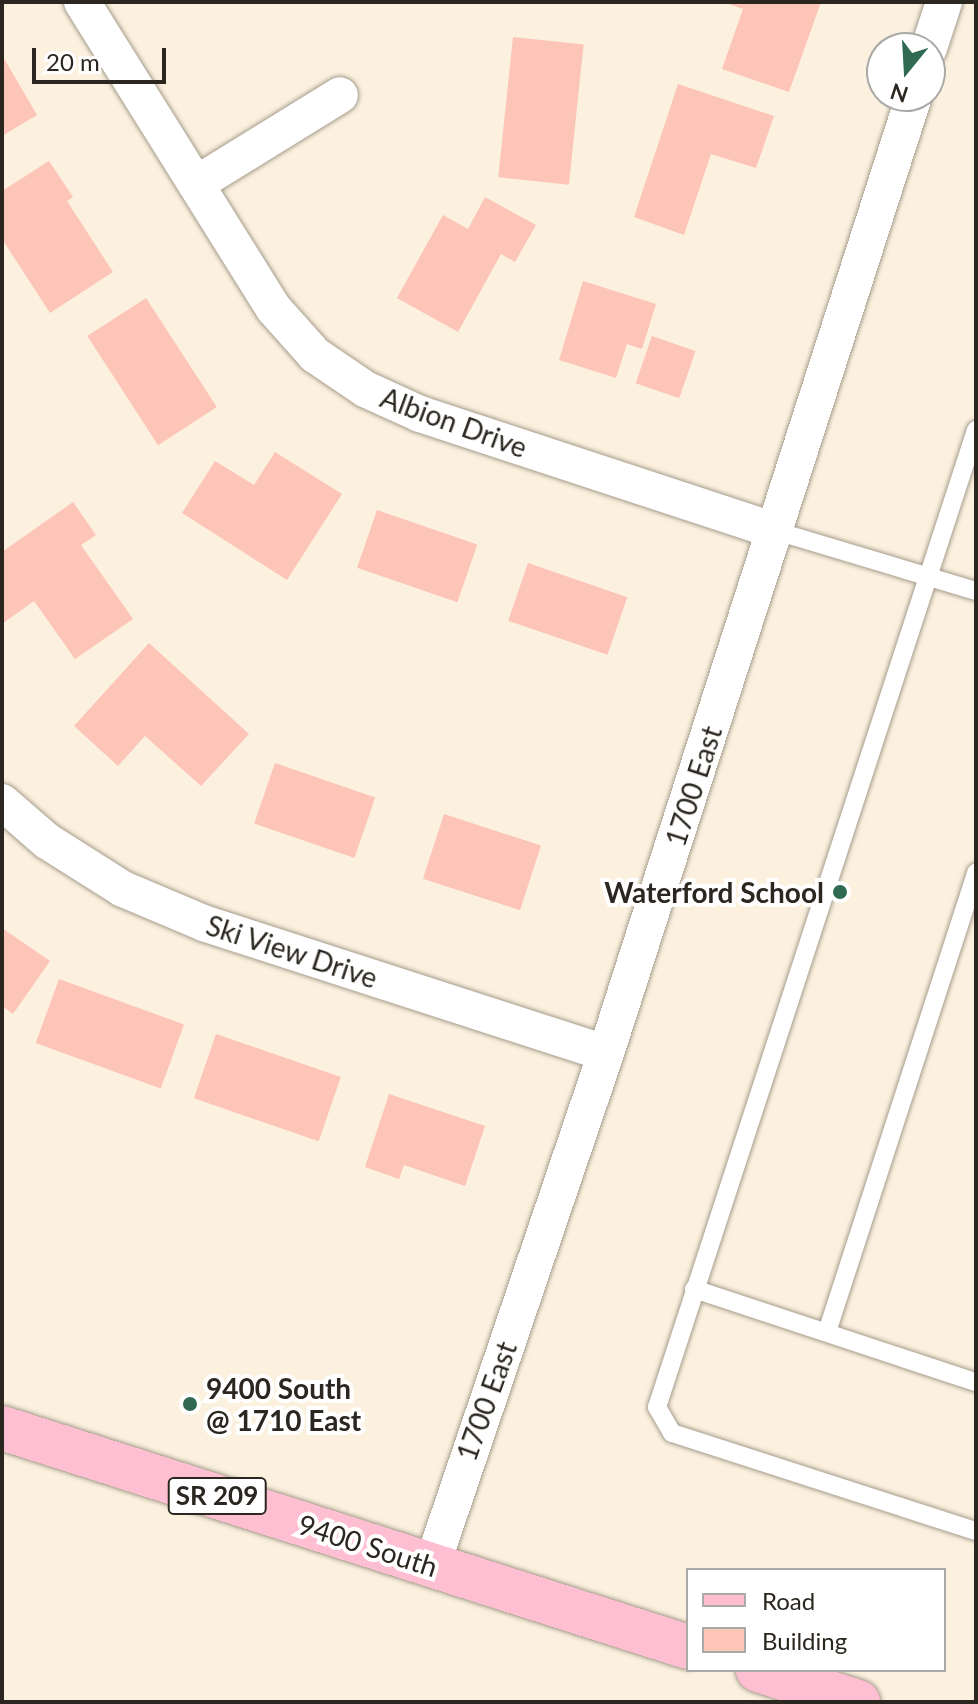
<!DOCTYPE html>
<html>
<head>
<meta charset="utf-8">
<style>
	body { margin:0 }
	#map { position:relative; width:978px; height:1704px; overflow:hidden; background:#fcf1df; font-family:Lato,sans-serif }
	div>[style] { position:absolute }
	[style*='--x'] { left:calc(var(--x)*1px); top:calc(var(--y)*1px); width:calc(var(--w)*1px); rotate:calc(var(--a)*1deg) }
	.building>* { inset:0; background:#fdc4b8; transform-origin:0 0 }
	.roads { filter:drop-shadow(0 0 2px #a69c8c) drop-shadow(0 0 2px #a69c8c) }
	.lane>* { height:18px; margin:-9px; padding:0 9px; transform-origin:9px; border-radius:9px; background:#fff }
	.street>* { height:36px; margin:-18px; padding:0 18px; transform-origin:18px; border-radius:18px; background:#fff }
	.primary>* { height:44px; margin:-22px; padding:0 22px; transform-origin:22px; border-radius:22px; background:#febfd2 }
	.dots>* { width:22px; height:22px; translate:-50% -50%; box-sizing:border-box; border:4px solid #fff; border-radius:50% }
	span { translate:-50% -50%; white-space:nowrap; text-align:center; line-height:1.15; -webkit-text-stroke:8px #fff; paint-order:stroke }
	.shield-label span { padding:2px 6px; background:#fff; border:2px solid; border-radius:6px; -webkit-text-stroke-width:0 }
	.shield-label { font-size:26px; color:#2b2720; font-weight:700 }
	.street-label { font-size:28px; color:#2b2720 }
	.poi-label { font-size:28px; color:#2b2720; font-weight:700 }
	.right { translate:-100% -50%; text-align:right }
	.left { translate:0 -50%; text-align:left }
	.frame { position:absolute; inset:0; border:4px solid #2b2720; pointer-events:none }
	.legend { position:absolute; left:686px; top:1568px; width:260px; height:104px; box-sizing:border-box; background:#fff; border:2px solid #aaa9a6; margin:0; padding:10px 14px; list-style:none; font-size:24px; color:#2b2720 }
	.legend li { display:flex; align-items:center; gap:16px; height:40px }
	.legend b { width:40px; border:2px solid #aaa9a6 }
	.north { position:absolute; left:866px; top:32px; width:80px; height:80px; box-sizing:border-box; background:#fff; border:2px solid #aaa9a6; border-radius:50%; rotate:198deg; font-size:22px; font-weight:700; line-height:32px; text-align:center; color:#2b2720 }
	.north::after { content:''; display:block; margin:auto; width:28px; height:36px; background:#306a53; clip-path:polygon(50% 0,100% 100%,50% 72%,0 100%) }
	.scale { position:absolute; left:32px; top:48px; width:134px; height:36px; box-sizing:border-box; border:4px solid #2b2720; border-top:0; padding-left:10px; font-size:24px; line-height:28px; white-space:nowrap; color:#2b2720; -webkit-text-stroke:6px #fff; paint-order:stroke }
</style>
</head>
<body>
<div id="map">
	<div class="building">
		<i style="clip-path:polygon(723px 2px,821px 2px,789px 92px,722px 69px,743px 9px)"></i>
		<i style="left:513px;top:37px;width:71px;height:141px;rotate:6deg"></i>
		<i style="clip-path:polygon(2px 55px,37px 115px,2px 136px)"></i>
		<i style="clip-path:polygon(678px 84px,774px 116px,756px 168px,711px 154px,684px 235px,634px 217px)"></i>
		<i style="clip-path:polygon(49px 161px,73px 197px,67px 201px,113px 272px,50px 313px,2px 239px,2px 191px)"></i>
		<i style="clip-path:polygon(485px 197px,536px 225px,515px 262px,501px 254px,458px 332px,397px 298px,443px 215px,468px 229px)"></i>
		<i style="clip-path:polygon(583px 281px,656px 304px,642px 349px,627px 344px,616px 378px,559px 360px)"></i>
		<i style="left:146px;top:298px;width:130px;height:70px;rotate:57deg"></i>
		<i style="left:652px;top:336px;width:46px;height:50px;rotate:19deg"></i>
		<i style="clip-path:polygon(275px 452px,342px 494px,287px 580px,182px 513px,215px 461px,254px 485px)"></i>
		<i style="clip-path:polygon(73px 502px,96px 535px,81px 545px,133px 619px,75px 659px,34px 601px,2px 624px,2px 552px)"></i>
		<i style="left:377px;top:510px;width:106px;height:61px;rotate:19deg"></i>
		<i style="left:528px;top:563px;width:105px;height:61px;rotate:19deg"></i>
		<i style="clip-path:polygon(149px 643px,249px 734px,201px 786px,145px 736px,118px 766px,74px 726px)"></i>
		<i style="left:275px;top:763px;width:106px;height:64px;rotate:19deg"></i>
		<i style="left:444px;top:814px;width:102px;height:68px;rotate:18deg"></i>
		<i style="clip-path:polygon(2px 928px,50px 961px,13px 1014px,2px 1006px)"></i>
		<i style="left:59px;top:979px;width:133px;height:68px;rotate:20deg"></i>
		<i style="left:216px;top:1034px;width:132px;height:68px;rotate:19deg"></i>
		<i style="clip-path:polygon(389px 1094px,485px 1126px,465px 1186px,404px 1165px,399px 1179px,365px 1167px)"></i>
	</div>
	<div class="roads">
		<div class="lane">
			<i style="--x:976;--y:430;--w:1028;--a:108.08"></i>
			<i style="--x:657;--y:1407;--w:30;--a:60"></i>
			<i style="--x:672;--y:1433;--w:319;--a:17.9"></i>
			<i style="--x:776;--y:531;--w:209;--a:16.7"></i>
			<i style="--x:694;--y:1289;--w:297;--a:18.3"></i>
			<i style="--x:827;--y:1332;--w:483;--a:-72"></i>
		</div>
		<div class="street">
			<i style="--x:82;--y:2;--w:362;--a:58"></i>
			<i style="--x:274;--y:309;--w:62;--a:48.3"></i>
			<i style="--x:315;--y:355;--w:60;--a:34.2"></i>
			<i style="--x:365;--y:389;--w:60;--a:24.4"></i>
			<i style="--x:420;--y:414;--w:375;--a:18.2"></i>
			<i style="--x:929;--y:48;--w:48;--a:-71.9"></i>
			<i style="--x:196;--y:184;--w:169;--a:-31.7"></i>
			<i style="--x:2;--y:802;--w:60;--a:40.9"></i>
			<i style="--x:47;--y:841;--w:90;--a:32.3"></i>
			<i style="--x:123;--y:889;--w:90;--a:22.9"></i>
			<i style="--x:206;--y:924;--w:420;--a:17.9"></i>
			<i style="--x:432;--y:1565;--w:541;--a:-71.23"></i>
			<i style="--x:606;--y:1053;--w:1005;--a:-72.16"></i>
		</div>
		<div class="primary">
			<i style="--x:2;--y:1428;--w:720;--a:17.71"></i>
			<i style="--x:758;--y:1670;--w:105;--a:17.7"></i>
		</div>
	</div>
	<div class="dots">
		<i style="left:840px;top:892px;background:#306a53"></i>
		<i style="left:190px;top:1404px;background:#306a53"></i>
	</div>
	<div class="shield-label">
		<span style="left:217px;top:1496px">SR 209</span>
	</div>
	<div class="street-label">
		<span style="left:454px;top:422px;rotate:20deg">Albion Drive</span>
		<span style="left:693px;top:786px;rotate:-72deg">1700 East</span>
		<span style="left:292px;top:951px;rotate:18deg">Ski View Drive</span>
		<span style="left:486px;top:1401px;rotate:-70deg">1700 East</span>
		<span style="left:368px;top:1545px;rotate:18deg">9400 South</span>
	</div>
	<div class="poi-label">
		<span class="right" style="left:824px;top:892px">Waterford School</span>
		<span class="left" style="left:206px;top:1404px">9400 South<br>@ 1710 East</span>
	</div>
	<div class="frame"></div>
	<ul class="legend">
	<li><b style="height:10px;background:#febfd2"></b>Road</li>
	<li><b style="height:22px;background:#fdc4b8"></b>Building</li>
	</ul>
	<div class="north">N</div>
	<div class="scale">20 m</div>
</div>
</body>
</html>
